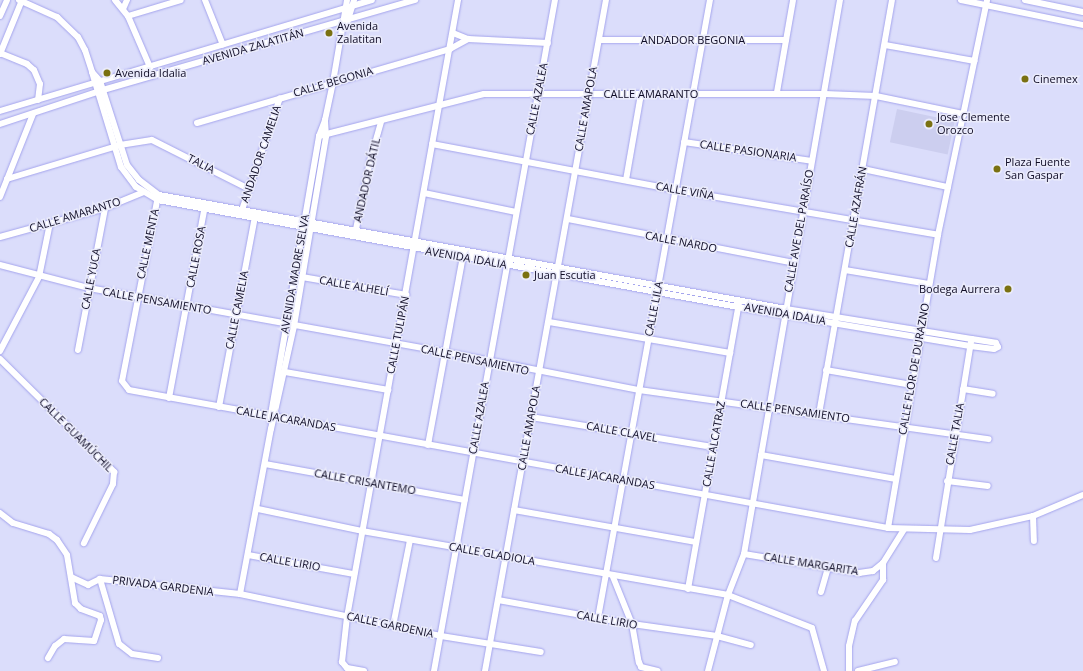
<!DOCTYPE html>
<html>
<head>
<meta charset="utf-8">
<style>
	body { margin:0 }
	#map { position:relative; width:1083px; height:671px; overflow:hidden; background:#dbddfb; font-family:"Open Sans",sans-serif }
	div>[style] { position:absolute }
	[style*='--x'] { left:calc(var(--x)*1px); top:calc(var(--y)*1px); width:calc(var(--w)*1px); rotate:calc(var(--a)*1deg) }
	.built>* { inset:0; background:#ccceef; transform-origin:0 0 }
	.roads { filter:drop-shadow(0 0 1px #a4a4ed) drop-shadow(0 0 1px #a4a4ed) }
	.minor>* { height:6px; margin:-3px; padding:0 3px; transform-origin:3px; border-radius:3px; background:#fff }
	.dots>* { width:11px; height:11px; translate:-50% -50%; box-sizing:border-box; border:2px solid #eaebfb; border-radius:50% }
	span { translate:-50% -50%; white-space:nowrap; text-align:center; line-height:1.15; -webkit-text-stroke:3px #eaebfb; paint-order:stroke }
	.poi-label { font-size:11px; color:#0f0c26 }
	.left { translate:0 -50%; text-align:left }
	.right { translate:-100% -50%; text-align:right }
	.street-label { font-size:11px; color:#0f0c26 }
</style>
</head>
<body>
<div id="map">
	<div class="built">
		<i style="left:897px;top:109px;width:59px;height:34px;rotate:12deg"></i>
	</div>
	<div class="roads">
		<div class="minor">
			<i style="--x:19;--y:0;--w:42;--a:24.1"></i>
			<i style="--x:57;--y:17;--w:29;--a:44"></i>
			<i style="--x:78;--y:37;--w:15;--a:62"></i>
			<i style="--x:85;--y:50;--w:23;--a:72"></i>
			<i style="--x:92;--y:72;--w:12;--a:48"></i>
			<i style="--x:100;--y:81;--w:88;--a:72.2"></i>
			<i style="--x:127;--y:165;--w:19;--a:51"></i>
			<i style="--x:139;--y:180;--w:25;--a:37"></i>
			<i style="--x:159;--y:195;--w:637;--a:10.3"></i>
			<i style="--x:786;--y:309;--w:188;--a:9.2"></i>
			<i style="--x:972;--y:339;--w:24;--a:9"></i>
			<i style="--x:996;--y:343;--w:4;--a:63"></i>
			<i style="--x:998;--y:347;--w:4;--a:153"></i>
			<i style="--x:994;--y:349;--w:24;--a:-173"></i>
			<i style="--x:970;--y:346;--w:235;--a:-170.5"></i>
			<i style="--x:738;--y:307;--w:590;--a:-169.55"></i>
			<i style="--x:158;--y:200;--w:26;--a:-149"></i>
			<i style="--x:136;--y:187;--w:25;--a:-127"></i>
			<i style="--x:121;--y:167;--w:99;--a:-107"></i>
			<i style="--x:115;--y:0;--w:21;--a:51"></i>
			<i style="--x:128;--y:16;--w:56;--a:66.7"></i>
			<i style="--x:205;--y:0;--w:48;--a:68.2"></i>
			<i style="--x:961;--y:0;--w:125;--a:11.6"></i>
			<i style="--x:1025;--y:0;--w:59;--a:11.7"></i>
			<i style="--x:123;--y:9;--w:10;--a:-66"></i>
			<i style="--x:0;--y:16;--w:17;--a:-66"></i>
			<i style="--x:128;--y:16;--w:55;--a:-16.8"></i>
			<i style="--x:347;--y:23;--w:24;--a:-73"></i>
			<i style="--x:453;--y:33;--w:16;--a:22"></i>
			<i style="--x:599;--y:40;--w:187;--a:0"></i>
			<i style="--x:885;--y:45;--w:91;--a:10.1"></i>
			<i style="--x:0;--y:53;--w:29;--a:22"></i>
			<i style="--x:27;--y:64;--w:9;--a:41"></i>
			<i style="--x:34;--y:70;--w:15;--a:67"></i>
			<i style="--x:40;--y:84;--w:16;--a:97"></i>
			<i style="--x:0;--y:54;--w:58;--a:-67.8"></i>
			<i style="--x:777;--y:92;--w:93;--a:-80.1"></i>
			<i style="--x:0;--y:111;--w:388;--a:-16.6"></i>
			<i style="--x:197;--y:123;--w:264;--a:-16.3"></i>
			<i style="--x:450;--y:49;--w:21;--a:-29"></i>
			<i style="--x:468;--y:39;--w:80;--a:2.9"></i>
			<i style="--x:0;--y:124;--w:108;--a:-18.3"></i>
			<i style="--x:103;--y:90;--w:325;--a:-16.1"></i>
			<i style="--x:319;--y:136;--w:170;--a:-14.3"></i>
			<i style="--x:484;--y:94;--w:341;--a:0"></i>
			<i style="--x:825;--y:94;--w:51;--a:2.2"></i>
			<i style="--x:876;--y:96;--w:90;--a:11.6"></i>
			<i style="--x:684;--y:142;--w:129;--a:8.4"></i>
			<i style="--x:432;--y:144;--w:248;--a:10.7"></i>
			<i style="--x:676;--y:190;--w:266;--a:9.7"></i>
			<i style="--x:863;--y:169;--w:87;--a:12"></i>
			<i style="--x:7;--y:179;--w:118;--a:-16.7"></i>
			<i style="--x:120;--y:145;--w:32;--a:-9"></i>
			<i style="--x:152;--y:140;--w:109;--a:26.8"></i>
			<i style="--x:626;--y:180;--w:87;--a:-80.1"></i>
			<i style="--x:424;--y:193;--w:94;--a:11.7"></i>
			<i style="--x:158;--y:196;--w:188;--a:101"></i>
			<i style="--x:122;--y:381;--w:11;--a:52"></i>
			<i style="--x:129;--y:390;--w:771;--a:10.3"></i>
			<i style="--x:888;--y:528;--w:82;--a:1.4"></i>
			<i style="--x:970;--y:530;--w:65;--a:-12.5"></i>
			<i style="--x:1033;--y:516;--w:54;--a:-22.8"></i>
			<i style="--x:0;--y:197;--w:89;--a:-68.3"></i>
			<i style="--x:242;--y:210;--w:118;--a:-71.3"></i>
			<i style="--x:568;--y:219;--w:230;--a:11"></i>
			<i style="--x:355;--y:234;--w:75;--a:-78.4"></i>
			<i style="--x:370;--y:161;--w:41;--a:-74.2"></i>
			<i style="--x:0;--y:237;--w:109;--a:-15.4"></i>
			<i style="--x:105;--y:208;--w:42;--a:-22.3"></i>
			<i style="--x:0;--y:265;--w:92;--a:14.5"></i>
			<i style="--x:89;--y:288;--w:362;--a:10.2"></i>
			<i style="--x:445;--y:352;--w:198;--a:11.1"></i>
			<i style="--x:639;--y:390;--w:353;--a:8"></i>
			<i style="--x:845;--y:270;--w:85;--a:9.5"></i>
			<i style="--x:302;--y:277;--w:106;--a:9.8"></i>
			<i style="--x:549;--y:322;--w:184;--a:9.7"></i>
			<i style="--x:78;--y:350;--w:145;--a:-79.2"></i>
			<i style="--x:0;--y:351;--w:84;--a:-62.2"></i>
			<i style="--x:39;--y:277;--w:55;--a:-78.5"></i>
			<i style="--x:0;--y:359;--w:161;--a:44.7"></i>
			<i style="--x:114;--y:472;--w:12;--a:95"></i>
			<i style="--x:113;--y:484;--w:66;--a:116.2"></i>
			<i style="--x:826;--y:370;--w:87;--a:9.9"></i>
			<i style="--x:285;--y:372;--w:105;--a:9.9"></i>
			<i style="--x:963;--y:389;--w:30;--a:9"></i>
			<i style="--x:169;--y:398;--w:190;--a:-79.4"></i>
			<i style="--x:219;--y:407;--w:194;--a:-79.3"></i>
			<i style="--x:819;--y:414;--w:420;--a:-80"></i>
			<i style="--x:531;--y:417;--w:184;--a:9.4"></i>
			<i style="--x:270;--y:420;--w:288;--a:-80.2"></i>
			<i style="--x:319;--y:136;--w:17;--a:-69"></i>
			<i style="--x:325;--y:120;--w:39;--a:-78"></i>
			<i style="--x:333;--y:82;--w:83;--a:-80.3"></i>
			<i style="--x:428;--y:445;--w:191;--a:-79.5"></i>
			<i style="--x:761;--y:455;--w:137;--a:10.1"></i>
			<i style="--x:265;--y:464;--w:203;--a:10.2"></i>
			<i style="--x:947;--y:481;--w:41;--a:7"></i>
			<i style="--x:258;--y:509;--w:106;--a:11.9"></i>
			<i style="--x:362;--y:531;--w:372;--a:9.9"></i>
			<i style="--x:728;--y:595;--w:90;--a:21.4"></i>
			<i style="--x:812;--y:628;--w:45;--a:74.4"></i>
			<i style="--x:514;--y:510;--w:185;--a:10"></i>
			<i style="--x:0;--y:513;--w:16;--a:38"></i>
			<i style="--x:13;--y:523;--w:38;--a:17"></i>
			<i style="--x:49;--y:534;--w:10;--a:37"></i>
			<i style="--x:57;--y:540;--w:18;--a:56"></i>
			<i style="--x:67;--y:555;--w:49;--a:80.5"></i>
			<i style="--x:75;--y:603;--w:8;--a:45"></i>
			<i style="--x:81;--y:609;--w:20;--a:20"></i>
			<i style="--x:100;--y:616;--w:4;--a:76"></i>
			<i style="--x:101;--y:620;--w:22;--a:108"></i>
			<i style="--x:94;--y:641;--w:30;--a:-176"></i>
			<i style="--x:64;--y:639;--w:11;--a:142"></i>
			<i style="--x:55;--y:646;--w:14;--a:120"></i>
			<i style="--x:1033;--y:516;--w:25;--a:88"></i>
			<i style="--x:888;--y:528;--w:297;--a:-80.3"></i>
			<i style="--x:938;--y:235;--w:240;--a:-78.2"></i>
			<i style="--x:744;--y:554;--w:117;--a:9.4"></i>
			<i style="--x:859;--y:573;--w:14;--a:-8"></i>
			<i style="--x:873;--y:571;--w:13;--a:-39"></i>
			<i style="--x:883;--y:563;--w:40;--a:-58"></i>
			<i style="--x:248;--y:555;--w:108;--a:10.2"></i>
			<i style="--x:936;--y:558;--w:219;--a:-80.8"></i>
			<i style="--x:71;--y:577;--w:19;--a:25"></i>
			<i style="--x:88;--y:585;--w:13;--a:-27"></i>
			<i style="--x:613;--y:577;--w:51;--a:68"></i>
			<i style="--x:632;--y:624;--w:39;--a:80"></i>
			<i style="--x:639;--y:662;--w:5;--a:68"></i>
			<i style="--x:641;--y:667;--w:17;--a:13"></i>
			<i style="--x:688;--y:589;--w:291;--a:-79.9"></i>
			<i style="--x:821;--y:592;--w:25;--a:-74"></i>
			<i style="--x:240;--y:594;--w:168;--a:-79.4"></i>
			<i style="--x:271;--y:429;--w:106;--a:-77.4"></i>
			<i style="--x:294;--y:326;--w:193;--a:-80.4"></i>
			<i style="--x:326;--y:136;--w:16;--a:-94"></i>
			<i style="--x:498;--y:600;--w:136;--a:10.2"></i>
			<i style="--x:632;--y:624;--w:86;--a:8"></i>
			<i style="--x:717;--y:636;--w:35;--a:15"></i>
			<i style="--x:598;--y:618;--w:628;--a:-79.73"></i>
			<i style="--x:393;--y:626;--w:88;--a:-78.8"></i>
			<i style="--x:158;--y:658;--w:26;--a:-171"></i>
			<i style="--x:132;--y:654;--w:16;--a:-142"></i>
			<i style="--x:119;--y:644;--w:68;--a:-106.3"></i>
			<i style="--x:100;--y:579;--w:141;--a:6.1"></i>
			<i style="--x:240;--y:594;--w:205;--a:11.8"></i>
			<i style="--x:441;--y:636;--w:101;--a:9.1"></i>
			<i style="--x:364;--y:671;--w:17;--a:-170"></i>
			<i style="--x:347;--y:668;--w:8;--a:-130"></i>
			<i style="--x:342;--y:662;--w:45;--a:-83.7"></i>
			<i style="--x:347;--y:617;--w:627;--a:-79.8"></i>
			<i style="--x:434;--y:671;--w:682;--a:-79.78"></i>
			<i style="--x:485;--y:671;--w:682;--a:-79.78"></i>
			<i style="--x:708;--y:671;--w:79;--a:-75.3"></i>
			<i style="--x:728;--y:595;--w:44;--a:-68.7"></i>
			<i style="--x:744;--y:554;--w:562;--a:-80.17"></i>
			<i style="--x:849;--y:671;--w:25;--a:-90"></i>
			<i style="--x:849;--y:646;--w:26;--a:-77"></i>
			<i style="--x:855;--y:621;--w:50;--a:-55.7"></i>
			<i style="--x:883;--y:580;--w:17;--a:-90"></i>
			<i style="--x:858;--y:671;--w:38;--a:-14"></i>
		</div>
	</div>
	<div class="dots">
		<i style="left:329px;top:33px;background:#7a7112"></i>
		<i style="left:107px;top:73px;background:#7a7112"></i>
		<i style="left:1025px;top:79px;background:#7a7112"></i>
		<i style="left:929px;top:124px;background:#7a7112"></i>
		<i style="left:997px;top:169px;background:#7a7112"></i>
		<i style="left:526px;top:275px;background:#7a7112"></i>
		<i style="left:1008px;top:289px;background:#7a7112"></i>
	</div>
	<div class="poi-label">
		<span class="left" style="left:337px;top:33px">Avenida<br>Zalatitan</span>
		<span class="left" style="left:115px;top:73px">Avenida Idalia</span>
		<span class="left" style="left:1033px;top:79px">Cinemex</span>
		<span class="left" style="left:937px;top:124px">Jose Clemente<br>Orozco</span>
		<span class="left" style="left:1005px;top:169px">Plaza Fuente<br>San Gaspar</span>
		<span class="left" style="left:534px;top:275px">Juan Escutia</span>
		<span class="right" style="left:1000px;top:289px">Bodega Aurrera</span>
	</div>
	<div class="street-label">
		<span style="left:693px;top:40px">ANDADOR BEGONIA</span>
		<span style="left:253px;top:47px;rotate:-16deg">AVENIDA ZALATITÁN</span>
		<span style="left:333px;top:82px;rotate:-16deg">CALLE BEGONIA</span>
		<span style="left:651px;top:94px">CALLE AMARANTO</span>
		<span style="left:537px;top:99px;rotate:-79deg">CALLE AZALEA</span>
		<span style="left:586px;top:109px;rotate:-80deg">CALLE AMAPOLA</span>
		<span style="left:748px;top:151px;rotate:8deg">CALLE PASIONARIA</span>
		<span style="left:261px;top:154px;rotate:-71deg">ANDADOR CAMELIA</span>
		<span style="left:201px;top:164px;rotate:27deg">TALIA</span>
		<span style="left:367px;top:180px;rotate:-77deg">ANDADOR DÁTIL</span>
		<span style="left:685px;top:191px;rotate:10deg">CALLE VIÑA</span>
		<span style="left:856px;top:207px;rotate:-80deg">CALLE AZAFRÁN</span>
		<span style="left:75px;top:215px;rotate:-17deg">CALLE AMARANTO</span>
		<span style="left:799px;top:231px;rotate:-80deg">CALLE AVE DEL PARAÍSO</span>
		<span style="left:681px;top:242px;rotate:11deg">CALLE NARDO</span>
		<span style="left:148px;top:244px;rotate:-78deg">CALLE MENTA</span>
		<span style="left:196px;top:257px;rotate:-79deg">CALLE ROSA</span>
		<span style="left:466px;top:258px;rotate:10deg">AVENIDA IDALIA</span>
		<span style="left:295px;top:274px;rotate:-80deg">AVENIDA MADRE SELVA</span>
		<span style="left:91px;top:279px;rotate:-79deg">CALLE YUCA</span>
		<span style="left:354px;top:286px;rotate:10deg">CALLE ALHELÍ</span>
		<span style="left:157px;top:301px;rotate:10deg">CALLE PENSAMIENTO</span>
		<span style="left:654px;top:309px;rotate:-79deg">CALLE LILA</span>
		<span style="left:237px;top:310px;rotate:-79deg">CALLE CAMELIA</span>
		<span style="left:785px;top:314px;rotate:10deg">AVENIDA IDALIA</span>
		<span style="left:398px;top:335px;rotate:-79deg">CALLE TULIPÁN</span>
		<span style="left:475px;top:360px;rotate:12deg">CALLE PENSAMIENTO</span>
		<span style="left:914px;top:369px;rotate:-80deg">CALLE FLOR DE DURAZNO</span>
		<span style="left:795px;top:411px;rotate:8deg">CALLE PENSAMIENTO</span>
		<span style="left:479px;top:418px;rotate:-80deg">CALLE AZALEA</span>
		<span style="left:286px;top:419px;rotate:10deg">CALLE JACARANDAS</span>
		<span style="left:529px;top:428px;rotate:-80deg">CALLE AMAPOLA</span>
		<span style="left:622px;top:432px;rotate:10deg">CALLE CLAVEL</span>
		<span style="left:955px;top:434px;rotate:-80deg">CALLE TALIA</span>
		<span style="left:76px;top:435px;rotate:45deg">CALLE GUAMÚCHIL</span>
		<span style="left:714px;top:444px;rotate:-80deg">CALLE ALCATRAZ</span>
		<span style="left:605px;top:477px;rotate:10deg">CALLE JACARANDAS</span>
		<span style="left:365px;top:482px;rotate:10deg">CALLE CRISANTEMO</span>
		<span style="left:492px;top:554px;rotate:10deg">CALLE GLADIOLA</span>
		<span style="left:290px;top:562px;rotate:10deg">CALLE LIRIO</span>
		<span style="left:811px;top:564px;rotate:9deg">CALLE MARGARITA</span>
		<span style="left:163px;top:586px;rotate:7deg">PRIVADA GARDENIA</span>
		<span style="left:607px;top:620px;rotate:10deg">CALLE LIRIO</span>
		<span style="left:390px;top:625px;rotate:12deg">CALLE GARDENIA</span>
	</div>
</div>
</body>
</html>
